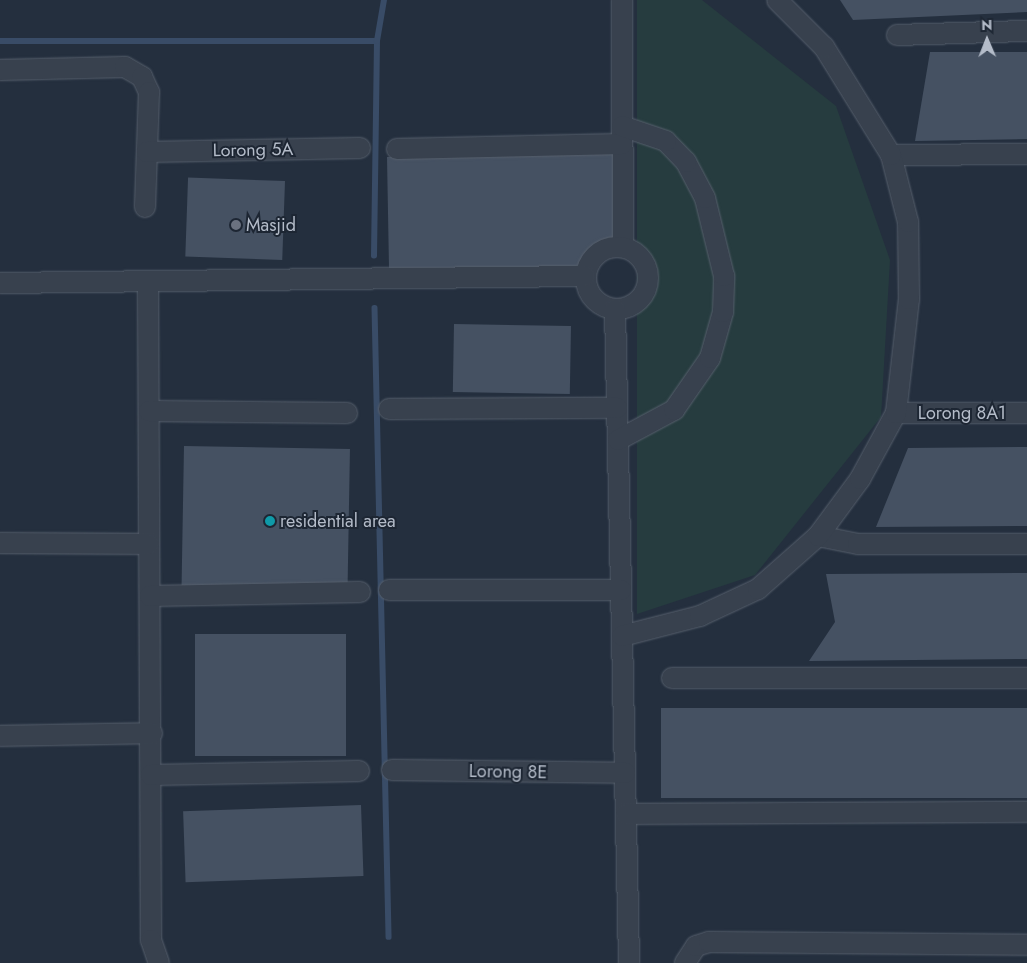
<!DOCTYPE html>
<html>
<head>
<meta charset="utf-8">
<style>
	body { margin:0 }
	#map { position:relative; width:1027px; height:963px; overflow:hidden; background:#242f3e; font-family:Jost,sans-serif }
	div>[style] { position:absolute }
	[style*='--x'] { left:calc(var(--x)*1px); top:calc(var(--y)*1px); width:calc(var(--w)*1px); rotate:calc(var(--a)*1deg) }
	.green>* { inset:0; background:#263c3f }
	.stream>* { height:5.5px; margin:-2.75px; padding:0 2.75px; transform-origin:2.75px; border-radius:2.75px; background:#394c67 }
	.building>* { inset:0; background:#455162; transform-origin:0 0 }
	.roads { filter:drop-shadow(0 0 1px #565f6c) drop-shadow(0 0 1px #565f6c) }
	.minor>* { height:20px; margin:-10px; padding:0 10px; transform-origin:10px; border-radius:10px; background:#38414e }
	.minor>.ring { margin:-10px; padding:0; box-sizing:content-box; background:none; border:20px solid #38414e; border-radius:50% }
	.dots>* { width:14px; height:14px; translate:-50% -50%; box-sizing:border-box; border:2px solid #1d2633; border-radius:50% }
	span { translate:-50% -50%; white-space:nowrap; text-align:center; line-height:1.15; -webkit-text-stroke:4px #1d2633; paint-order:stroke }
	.street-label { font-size:18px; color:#b4bcc9 }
	.poi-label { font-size:18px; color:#b4bcc9 }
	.left { translate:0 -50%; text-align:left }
	.north { position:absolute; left:962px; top:15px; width:50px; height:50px; -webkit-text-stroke:4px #1d2633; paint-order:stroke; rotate:359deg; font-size:14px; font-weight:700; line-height:20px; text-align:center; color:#b4bcc9 }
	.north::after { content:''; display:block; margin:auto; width:18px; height:22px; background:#b4bcc9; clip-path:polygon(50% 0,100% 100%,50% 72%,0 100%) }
</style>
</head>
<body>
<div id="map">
	<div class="green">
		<i style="clip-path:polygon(637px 0,702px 0,836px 106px,890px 260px,881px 417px,755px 575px,637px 614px)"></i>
	</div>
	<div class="stream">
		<i style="--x:0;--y:41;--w:377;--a:0"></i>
		<i style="--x:374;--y:256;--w:215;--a:-89.2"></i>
		<i style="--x:377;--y:41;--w:42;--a:-80.3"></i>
		<i style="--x:375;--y:308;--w:629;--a:88.72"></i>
	</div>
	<div class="building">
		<i style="clip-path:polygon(840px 0,1027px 0,1027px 12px,853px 20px)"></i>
		<i style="clip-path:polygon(930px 52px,1027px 52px,1027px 139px,915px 141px)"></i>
		<i style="clip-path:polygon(613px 154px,618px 234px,575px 267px,389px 268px,387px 157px)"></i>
		<i style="left:285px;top:181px;width:79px;height:97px;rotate:92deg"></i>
		<i style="left:454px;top:324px;width:117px;height:68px;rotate:1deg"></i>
		<i style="left:184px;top:446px;width:166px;height:149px;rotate:1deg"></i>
		<i style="clip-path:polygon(1027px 447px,1027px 526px,876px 527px,908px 448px)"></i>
		<i style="clip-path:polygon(1027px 573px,1027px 659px,809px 661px,835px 622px,826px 574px)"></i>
		<i style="left:195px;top:634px;width:151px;height:122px"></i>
		<i style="left:1027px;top:708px;width:90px;height:366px;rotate:90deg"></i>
		<i style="left:361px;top:805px;width:71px;height:178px;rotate:88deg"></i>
	</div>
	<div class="roads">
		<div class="minor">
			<i style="--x:622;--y:0;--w:247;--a:89.8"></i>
			<i style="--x:897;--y:35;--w:130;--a:-1.8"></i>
			<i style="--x:0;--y:70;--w:125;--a:-1.4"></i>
			<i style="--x:125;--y:67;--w:20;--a:30"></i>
			<i style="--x:142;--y:77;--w:17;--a:65"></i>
			<i style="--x:149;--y:92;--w:115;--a:92"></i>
			<i style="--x:397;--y:149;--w:225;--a:-1.3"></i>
			<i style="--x:147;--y:152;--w:213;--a:-1.1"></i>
			<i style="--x:891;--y:155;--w:136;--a:-0.4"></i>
			<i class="ring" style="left:586px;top:247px;width:42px;height:42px"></i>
			<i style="--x:148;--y:282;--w:658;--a:89.74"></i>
			<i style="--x:151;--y:940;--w:24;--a:71"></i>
			<i style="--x:0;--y:283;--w:585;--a:-0.69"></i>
			<i style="--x:615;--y:309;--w:654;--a:88.77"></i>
			<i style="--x:389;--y:409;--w:228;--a:-0.3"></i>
			<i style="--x:149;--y:411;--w:198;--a:0.6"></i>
			<i style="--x:896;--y:413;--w:131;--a:0"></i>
			<i style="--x:618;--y:440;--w:64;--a:-28.2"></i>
			<i style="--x:674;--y:410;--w:63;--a:-55.3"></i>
			<i style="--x:710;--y:358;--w:48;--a:-74.2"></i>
			<i style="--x:723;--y:312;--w:36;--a:-88"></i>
			<i style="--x:724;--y:276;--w:80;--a:-103.7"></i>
			<i style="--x:705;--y:198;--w:41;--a:-117.8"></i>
			<i style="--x:686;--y:162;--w:29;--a:-134"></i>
			<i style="--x:666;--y:141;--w:46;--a:-161.2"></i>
			<i style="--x:818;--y:536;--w:41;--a:11.3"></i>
			<i style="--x:858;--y:544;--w:169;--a:0"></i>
			<i style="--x:0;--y:543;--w:149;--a:0.4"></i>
			<i style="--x:389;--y:590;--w:232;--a:0"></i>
			<i style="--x:150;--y:596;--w:210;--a:-1.1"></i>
			<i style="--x:622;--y:636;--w:81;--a:-14.4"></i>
			<i style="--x:700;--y:616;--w:64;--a:-25"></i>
			<i style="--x:758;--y:589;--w:80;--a:-41.5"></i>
			<i style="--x:818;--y:536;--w:71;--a:-53.6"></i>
			<i style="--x:860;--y:479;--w:75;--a:-61.4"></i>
			<i style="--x:896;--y:413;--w:115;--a:-83.5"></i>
			<i style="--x:909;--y:299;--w:77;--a:-90.7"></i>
			<i style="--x:908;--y:222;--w:69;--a:-104.2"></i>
			<i style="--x:891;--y:155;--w:127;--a:-121.8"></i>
			<i style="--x:824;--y:47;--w:66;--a:-135"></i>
			<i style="--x:672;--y:678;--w:355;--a:0"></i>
			<i style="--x:0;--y:736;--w:152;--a:-1.1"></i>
			<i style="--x:392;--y:770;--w:233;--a:0.7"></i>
			<i style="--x:151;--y:775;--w:208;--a:-1.1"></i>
			<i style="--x:626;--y:814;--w:401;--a:-0.3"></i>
			<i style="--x:685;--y:963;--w:20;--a:-57"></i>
			<i style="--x:696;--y:946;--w:14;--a:-17"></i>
			<i style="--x:709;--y:942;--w:318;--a:0.5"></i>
		</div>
	</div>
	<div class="dots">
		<i style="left:236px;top:225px;background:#6b7280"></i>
		<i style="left:270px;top:521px;background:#0f9aa8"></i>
	</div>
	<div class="street-label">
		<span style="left:253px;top:150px;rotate:-1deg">Lorong 5A</span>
		<span style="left:962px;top:413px">Lorong 8A1</span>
		<span style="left:508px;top:772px;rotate:1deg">Lorong 8E</span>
	</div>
	<div class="poi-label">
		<span class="left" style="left:246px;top:225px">Masjid</span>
		<span class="left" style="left:280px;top:521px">residential area</span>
	</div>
	<div class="north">N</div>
</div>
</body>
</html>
